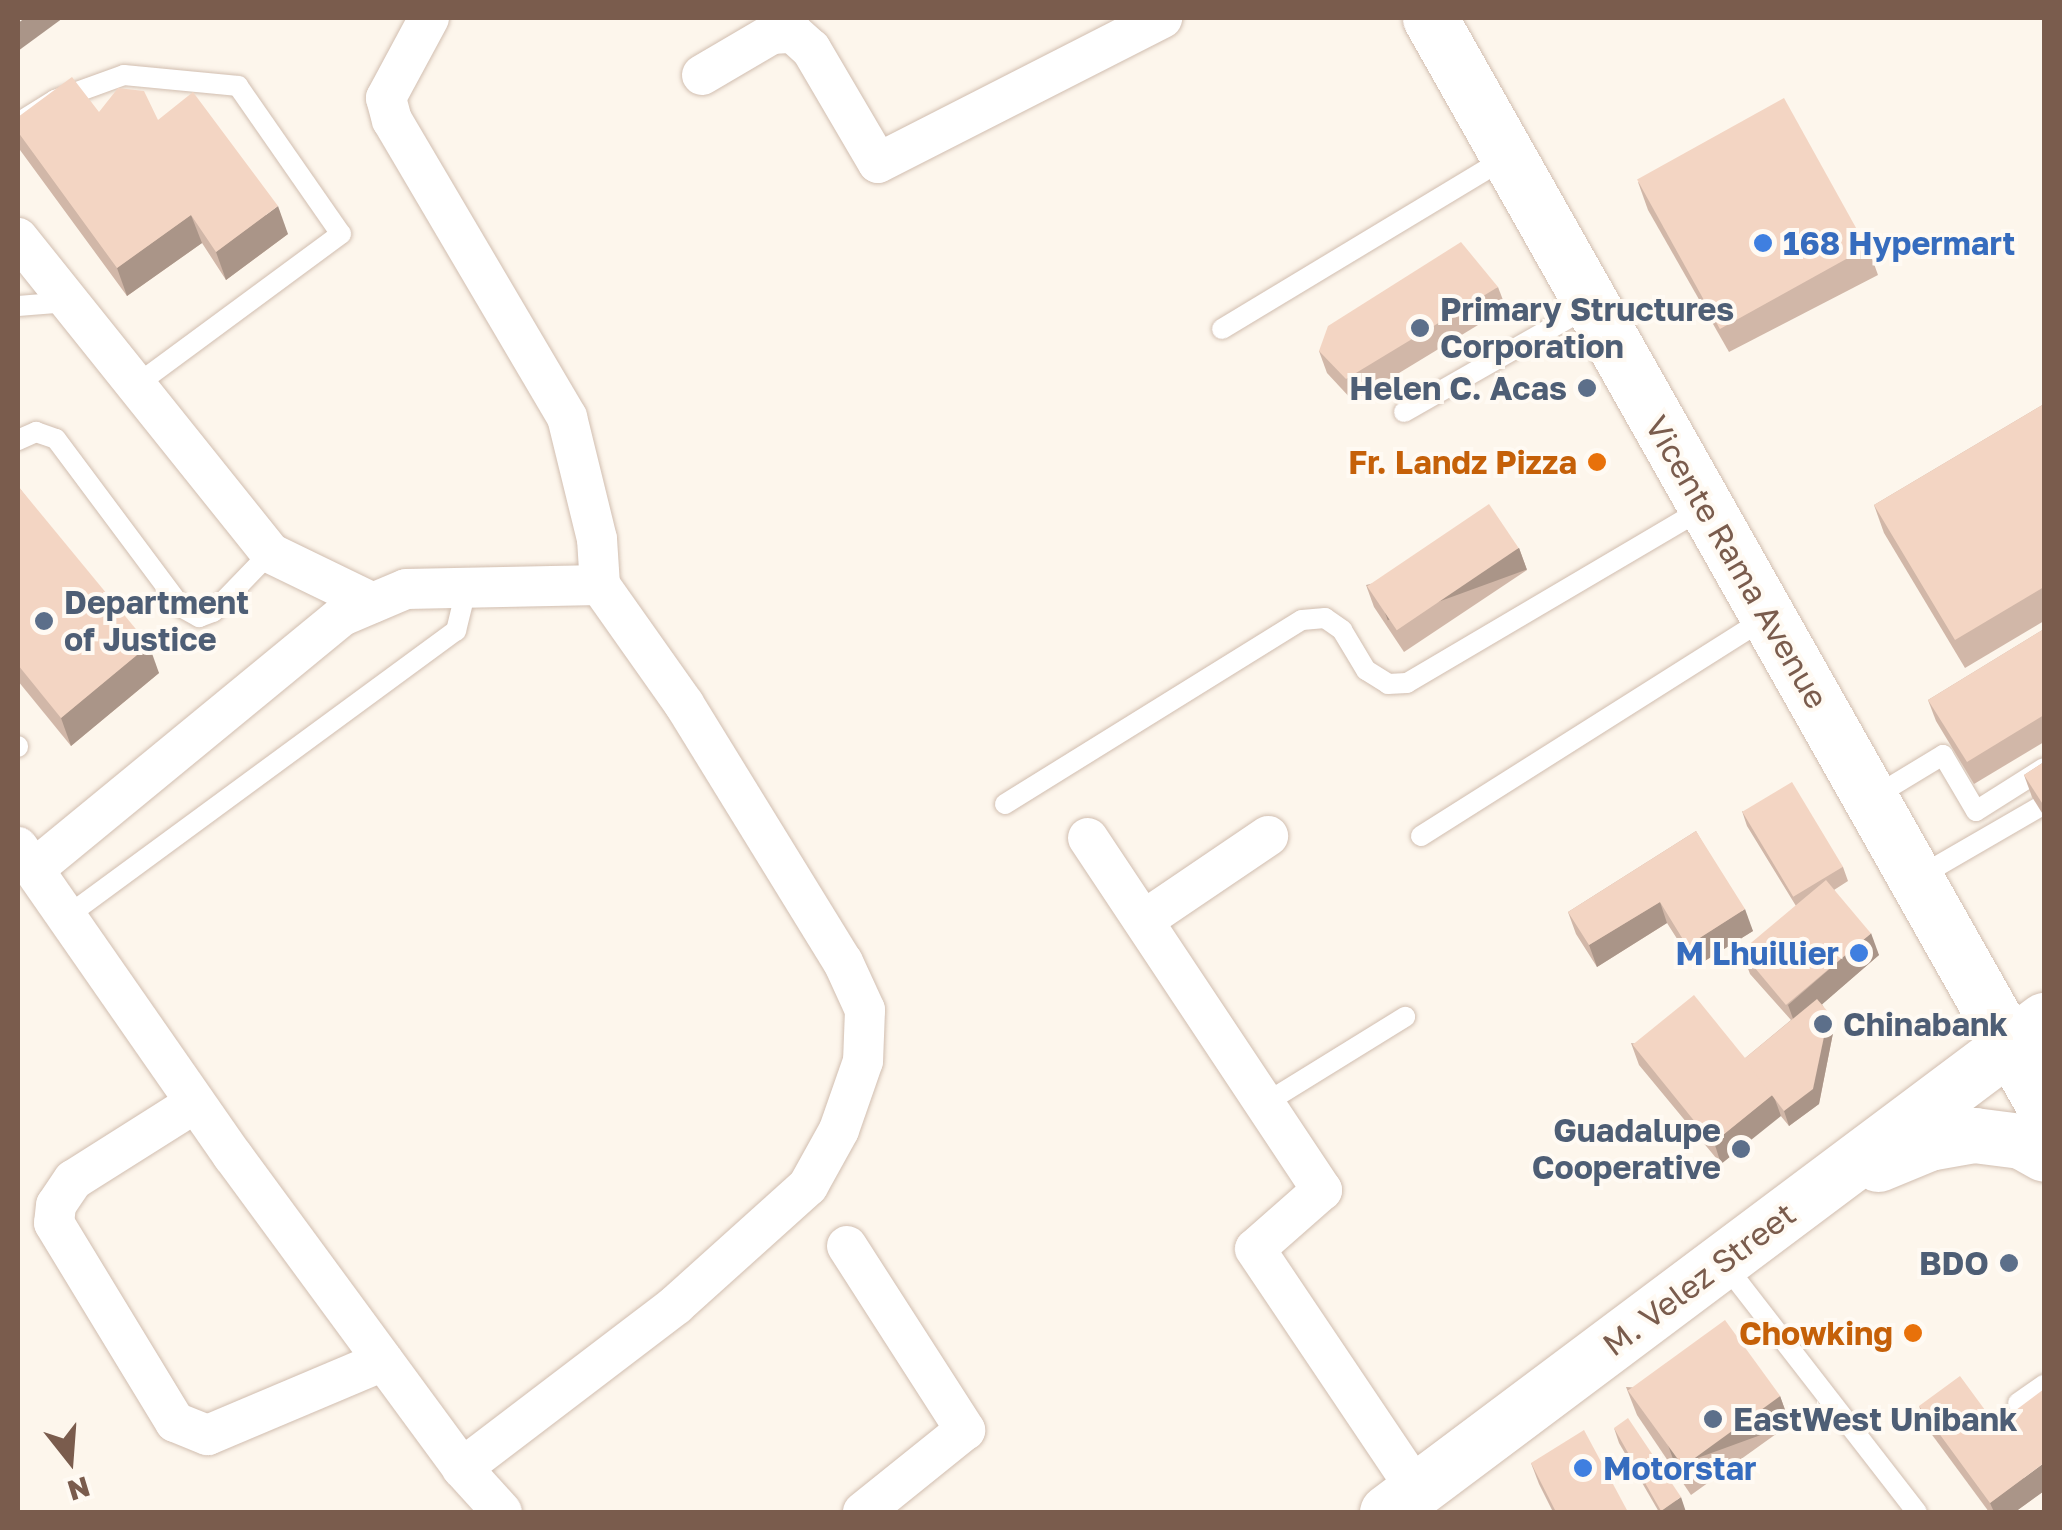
<!DOCTYPE html>
<html>
<head>
<meta charset="utf-8">
<style>
	body { margin:0 }
	#map { position:relative; width:2062px; height:1530px; overflow:hidden; background:#fdf6ec; font-family:"Golos Text",sans-serif }
	div>[style] { position:absolute }
	[style*='--x'] { left:calc(var(--x)*1px); top:calc(var(--y)*1px); width:calc(var(--w)*1px); rotate:calc(var(--a)*1deg) }
	.roads { filter:drop-shadow(0 0 2px #d1beb0) drop-shadow(0 0 2px #d1beb0) }
	.lane>* { height:20px; margin:-10px; padding:0 10px; transform-origin:10px; border-radius:10px; background:#fff }
	.street>* { height:40px; margin:-20px; padding:0 20px; transform-origin:20px; border-radius:20px; background:#fff }
	.secondary>* { height:55px; margin:-27.5px; padding:0 27.5px; transform-origin:27.5px; border-radius:27.5px; background:#fff }
	.wall>* { inset:0; background:#d1b7a8 }
	.shaded-wall>* { inset:0; background:#aa9588; transform-origin:0 0 }
	.building>* { inset:0; background:#f3d5c3; transform-origin:0 0 }
	.dots>* { width:28px; height:28px; translate:-50% -50%; box-sizing:border-box; border:5px solid #fffaf3; border-radius:50% }
	span { translate:-50% -50%; white-space:nowrap; text-align:center; line-height:1.15; -webkit-text-stroke:8px #fffaf3; paint-order:stroke }
	.shop-label { font-size:32px; color:#366cbe; font-weight:700 }
	.left { translate:0 -50%; text-align:left }
	.right { translate:-100% -50%; text-align:right }
	.service-label { font-size:32px; color:#4e5e75; font-weight:700 }
	.food-label { font-size:32px; color:#c56008; font-weight:700 }
	.street-label { font-size:32px; color:#7a5c4d }
	.frame { position:absolute; inset:0; border:20px solid #7a5c4d; pointer-events:none }
	.north { position:absolute; left:20px; top:1410px; width:100px; height:100px; -webkit-text-stroke:8px #fffaf3; paint-order:stroke; rotate:163deg; font-size:28px; font-weight:700; line-height:40px; text-align:center; color:#7a5c4d }
	.north::after { content:''; display:block; margin:auto; width:35px; height:45px; background:#7a5c4d; clip-path:polygon(50% 0,100% 100%,50% 72%,0 100%) }
</style>
</head>
<body>
<div id="map">
	<div class="roads">
		<div class="lane">
			<i style="--x:18;--y:123;--w:44;--a:-31.9"></i>
			<i style="--x:55;--y:100;--w:73;--a:-19.9"></i>
			<i style="--x:124;--y:75;--w:115;--a:5.5"></i>
			<i style="--x:238;--y:86;--w:180;--a:55.2"></i>
			<i style="--x:341;--y:234;--w:256;--a:143.6"></i>
			<i style="--x:18;--y:306;--w:50;--a:-4.6"></i>
			<i style="--x:1222;--y:329;--w:333;--a:-31.1"></i>
			<i style="--x:1404;--y:412;--w:214;--a:-29.7"></i>
			<i style="--x:18;--y:440;--w:20;--a:-24"></i>
			<i style="--x:36;--y:432;--w:21;--a:19"></i>
			<i style="--x:56;--y:439;--w:209;--a:53.3"></i>
			<i style="--x:181;--y:607;--w:21;--a:29"></i>
			<i style="--x:199;--y:617;--w:15;--a:-20"></i>
			<i style="--x:213;--y:612;--w:82;--a:-46"></i>
			<i style="--x:18;--y:746;--w:1;--a:90"></i>
			<i style="--x:1872;--y:798;--w:83;--a:-31.2"></i>
			<i style="--x:1943;--y:755;--w:65;--a:59.5"></i>
			<i style="--x:1976;--y:811;--w:80;--a:-32.3"></i>
			<i style="--x:1005;--y:804;--w:349;--a:-31.8"></i>
			<i style="--x:1302;--y:620;--w:23;--a:-5"></i>
			<i style="--x:1325;--y:618;--w:21;--a:35"></i>
			<i style="--x:1342;--y:630;--w:47;--a:59"></i>
			<i style="--x:1366;--y:670;--w:26;--a:32"></i>
			<i style="--x:1388;--y:684;--w:19;--a:-3"></i>
			<i style="--x:1407;--y:683;--w:342;--a:-30.5"></i>
			<i style="--x:1421;--y:836;--w:410;--a:-32.3"></i>
			<i style="--x:1915;--y:879;--w:143;--a:-30.1"></i>
			<i style="--x:66;--y:917;--w:484;--a:-36.3"></i>
			<i style="--x:456;--y:631;--w:42;--a:-76.3"></i>
			<i style="--x:1264;--y:1104;--w:166;--a:-31.7"></i>
			<i style="--x:1722;--y:1261;--w:318;--a:52.2"></i>
			<i style="--x:2018;--y:1403;--w:32;--a:-35"></i>
		</div>
		<div class="street">
			<i style="--x:429;--y:18;--w:91;--a:118.3"></i>
			<i style="--x:386;--y:98;--w:23;--a:75"></i>
			<i style="--x:392;--y:120;--w:345;--a:59.5"></i>
			<i style="--x:567;--y:417;--w:126;--a:76.2"></i>
			<i style="--x:597;--y:539;--w:46;--a:86.3"></i>
			<i style="--x:600;--y:585;--w:146;--a:54.8"></i>
			<i style="--x:684;--y:704;--w:303;--a:58.4"></i>
			<i style="--x:843;--y:962;--w:53;--a:65.4"></i>
			<i style="--x:865;--y:1010;--w:51;--a:92.2"></i>
			<i style="--x:863;--y:1061;--w:73;--a:109.2"></i>
			<i style="--x:839;--y:1130;--w:64;--a:119"></i>
			<i style="--x:808;--y:1186;--w:178;--a:138"></i>
			<i style="--x:676;--y:1305;--w:269;--a:142.7"></i>
			<i style="--x:702;--y:75;--w:81;--a:-30.4"></i>
			<i style="--x:772;--y:34;--w:21;--a:-3"></i>
			<i style="--x:793;--y:33;--w:24;--a:42"></i>
			<i style="--x:811;--y:49;--w:132;--a:59.6"></i>
			<i style="--x:878;--y:163;--w:319;--a:-27"></i>
			<i style="--x:18;--y:238;--w:403;--a:51.3"></i>
			<i style="--x:270;--y:553;--w:114;--a:25.9"></i>
			<i style="--x:1088;--y:838;--w:423;--a:56.4"></i>
			<i style="--x:1322;--y:1190;--w:89;--a:138.6"></i>
			<i style="--x:1255;--y:1249;--w:290;--a:56.1"></i>
			<i style="--x:18;--y:847;--w:376;--a:55.2"></i>
			<i style="--x:233;--y:1156;--w:387;--a:53.7"></i>
			<i style="--x:462;--y:1468;--w:59;--a:47.7"></i>
			<i style="--x:34;--y:869;--w:399;--a:-39.4"></i>
			<i style="--x:342;--y:616;--w:69;--a:-22.9"></i>
			<i style="--x:406;--y:589;--w:194;--a:-1.2"></i>
			<i style="--x:1144;--y:920;--w:150;--a:-34.1"></i>
			<i style="--x:195;--y:1103;--w:144;--a:147.7"></i>
			<i style="--x:73;--y:1180;--w:30;--a:124"></i>
			<i style="--x:56;--y:1205;--w:18;--a:96"></i>
			<i style="--x:54;--y:1223;--w:233;--a:58.7"></i>
			<i style="--x:175;--y:1422;--w:35;--a:22"></i>
			<i style="--x:208;--y:1435;--w:190;--a:-22.9"></i>
			<i style="--x:847;--y:1246;--w:219;--a:57.3"></i>
			<i style="--x:965;--y:1430;--w:131;--a:141.2"></i>
		</div>
		<div class="secondary">
			<i style="--x:1430;--y:18;--w:1249;--a:60.56"></i>
			<i style="--x:1878;--y:1164;--w:55;--a:-22.4"></i>
			<i style="--x:1929;--y:1143;--w:46;--a:-10.1"></i>
			<i style="--x:1974;--y:1135;--w:47;--a:7.3"></i>
			<i style="--x:2021;--y:1141;--w:26;--a:29"></i>
			<i style="--x:1387;--y:1512;--w:821;--a:-36.83"></i>
		</div>
	</div>
	<div class="wall">
		<i style="clip-path:polygon(99px 112px,158px 120px,288px 234px,226px 280px,202px 243px,127px 296px,20px 150px,18px 143px,18px 117px)"></i>
		<i style="clip-path:polygon(1638px 182px,1868px 247px,1878px 275px,1729px 352px,1648px 210px)"></i>
		<i style="clip-path:polygon(1498px 287px,1506px 308px,1353px 401px,1327px 373px,1319px 351px)"></i>
		<i style="clip-path:polygon(2044px 404px,2044px 621px,1965px 668px,1884px 533px,1874px 505px)"></i>
		<i style="clip-path:polygon(18px 486px,159px 673px,71px 746px,18px 681px)"></i>
		<i style="clip-path:polygon(1519px 548px,1527px 570px,1404px 652px,1374px 607px,1366px 585px)"></i>
		<i style="clip-path:polygon(2044px 629px,2044px 742px,1974px 784px,1936px 721px,1928px 700px)"></i>
		<i style="clip-path:polygon(2044px 762px,2044px 816px,2032px 797px,2024px 775px)"></i>
		<i style="clip-path:polygon(1742px 811px,1843px 867px,1848px 881px,1834px 890px,1879px 955px,1822px 1004px,1834px 1028px,1819px 1104px,1789px 1126px,1780px 1115px,1721px 1164px,1639px 1065px,1631px 1043px,1744px 1059px,1791px 1020px,1750px 974px,1742px 952px,1796px 906px,1747px 826px)"></i>
		<i style="clip-path:polygon(1696px 831px,1753px 931px,1695px 967px,1667px 923px,1597px 967px,1576px 934px,1568px 912px)"></i>
		<i style="clip-path:polygon(1626px 1387px,1780px 1396px,1790px 1424px,1691px 1495px,1637px 1415px)"></i>
		<i style="clip-path:polygon(1919px 1406px,2044px 1491px,2015px 1512px,1989px 1512px,1927px 1428px)"></i>
		<i style="clip-path:polygon(1614px 1428px,1686px 1512px,1659px 1512px,1619px 1443px)"></i>
		<i style="clip-path:polygon(1531px 1463px,1628px 1512px,1553px 1512px,1539px 1484px)"></i>
	</div>
	<div class="shaded-wall">
		<i style="clip-path:polygon(25px 18px,63px 18px,18px 51px,18px 23px)"></i>
		<i style="clip-path:polygon(278px 206px,288px 234px,226px 280px,216px 252px)"></i>
		<i style="clip-path:polygon(191px 215px,202px 243px,127px 296px,117px 268px)"></i>
		<i style="left:1519px;top:548px;width:23px;height:148px;rotate:70deg"></i>
		<i style="clip-path:polygon(149px 645px,159px 673px,71px 746px,61px 718px)"></i>
		<i style="clip-path:polygon(1660px 902px,1667px 923px,1597px 967px,1589px 945px)"></i>
		<i style="clip-path:polygon(1745px 909px,1753px 931px,1695px 967px,1687px 946px)"></i>
		<i style="clip-path:polygon(1871px 933px,1879px 955px,1796px 1027px,1788px 1005px)"></i>
		<i style="clip-path:polygon(1829px 1013px,1834px 1028px,1819px 1104px,1789px 1126px,1784px 1111px)"></i>
		<i style="clip-path:polygon(1773px 1094px,1781px 1116px,1721px 1164px,1714px 1142px)"></i>
		<i style="left:1780px;top:1396px;width:30px;height:122px;rotate:70deg"></i>
		<i style="clip-path:polygon(2044px 1463px,2044px 1491px,2015px 1512px,1994px 1512px,1990px 1503px)"></i>
		<i style="clip-path:polygon(1681px 1497px,1686px 1512px,1662px 1512px,1661px 1511px)"></i>
	</div>
	<div class="building">
		<i style="clip-path:polygon(72px 77px,99px 112px,118px 88px,144px 91px,158px 120px,193px 92px,278px 206px,216px 252px,191px 215px,117px 268px,18px 132px,18px 117px)"></i>
		<i style="left:1784px;top:98px;width:171px;height:168px;rotate:61deg"></i>
		<i style="clip-path:polygon(1461px 242px,1498px 287px,1346px 379px,1319px 351px,1328px 326px)"></i>
		<i style="clip-path:polygon(2044px 404px,2044px 587px,1955px 640px,1874px 505px)"></i>
		<i style="clip-path:polygon(18px 486px,149px 645px,61px 718px,18px 665px)"></i>
		<i style="left:1489px;top:504px;width:53px;height:147px;rotate:56deg"></i>
		<i style="clip-path:polygon(2044px 629px,2044px 715px,1967px 762px,1928px 700px)"></i>
		<i style="clip-path:polygon(2044px 762px,2044px 806px,2024px 775px)"></i>
		<i style="left:1792px;top:782px;width:99px;height:58px;rotate:59deg"></i>
		<i style="clip-path:polygon(1696px 831px,1745px 909px,1687px 946px,1660px 902px,1589px 945px,1568px 912px)"></i>
		<i style="left:1826px;top:880px;width:70px;height:111px;rotate:50deg"></i>
		<i style="left:1694px;top:995px;width:127px;height:79px;rotate:51deg"></i>
		<i style="clip-path:polygon(1817px 999px,1829px 1013px,1813px 1089px,1784px 1111px,1744px 1059px)"></i>
		<i style="left:1725px;top:1320px;width:94px;height:120px;rotate:54deg"></i>
		<i style="clip-path:polygon(1960px 1376px,1996px 1425px,2044px 1389px,2044px 1463px,1990px 1503px,1919px 1406px)"></i>
		<i style="clip-path:polygon(1628px 1418px,1681px 1497px,1661px 1511px,1614px 1428px)"></i>
		<i style="clip-path:polygon(1584px 1430px,1628px 1512px,1556px 1512px,1531px 1463px)"></i>
	</div>
	<div class="dots">
		<i style="left:1763px;top:243px;background:#3f7fe0"></i>
		<i style="left:1420px;top:328px;background:#5c6f8a"></i>
		<i style="left:1587px;top:388px;background:#5c6f8a"></i>
		<i style="left:1597px;top:462px;background:#e8710a"></i>
		<i style="left:44px;top:621px;background:#5c6f8a"></i>
		<i style="left:1859px;top:953px;background:#3f7fe0"></i>
		<i style="left:1823px;top:1024px;background:#5c6f8a"></i>
		<i style="left:1741px;top:1149px;background:#5c6f8a"></i>
		<i style="left:2009px;top:1263px;background:#5c6f8a"></i>
		<i style="left:1913px;top:1333px;background:#e8710a"></i>
		<i style="left:1713px;top:1419px;background:#5c6f8a"></i>
		<i style="left:1583px;top:1468px;background:#3f7fe0"></i>
	</div>
	<div class="shop-label">
		<span class="left" style="left:1783px;top:243px">168 Hypermart</span>
		<span class="right" style="left:1839px;top:953px">M Lhuillier</span>
		<span class="left" style="left:1603px;top:1468px">Motorstar</span>
	</div>
	<div class="service-label">
		<span class="left" style="left:1440px;top:328px">Primary Structures<br>Corporation</span>
		<span class="right" style="left:1567px;top:388px">Helen C. Acas</span>
		<span class="left" style="left:64px;top:621px">Department<br>of Justice</span>
		<span class="left" style="left:1843px;top:1024px">Chinabank</span>
		<span class="right" style="left:1721px;top:1149px">Guadalupe<br>Cooperative</span>
		<span class="right" style="left:1989px;top:1263px">BDO</span>
		<span class="left" style="left:1733px;top:1419px">EastWest Unibank</span>
	</div>
	<div class="food-label">
		<span class="right" style="left:1577px;top:462px">Fr. Landz Pizza</span>
		<span class="right" style="left:1893px;top:1333px">Chowking</span>
	</div>
	<div class="street-label">
		<span style="left:1737px;top:562px;rotate:60deg">Vicente Rama Avenue</span>
		<span style="left:1699px;top:1279px;rotate:-37deg">M. Velez Street</span>
	</div>
	<div class="frame"></div>
	<div class="north">N</div>
</div>
</body>
</html>
